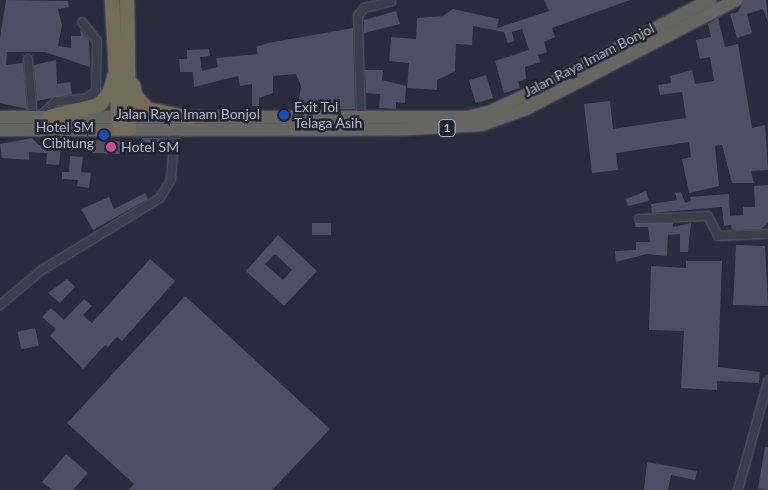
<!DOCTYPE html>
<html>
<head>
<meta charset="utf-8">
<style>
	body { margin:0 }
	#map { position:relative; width:768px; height:490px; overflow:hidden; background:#282c3c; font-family:Lato,sans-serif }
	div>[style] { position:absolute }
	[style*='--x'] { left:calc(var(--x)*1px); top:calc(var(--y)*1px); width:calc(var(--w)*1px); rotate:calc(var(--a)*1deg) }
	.building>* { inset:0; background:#4c5062; transform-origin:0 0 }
	.roads { filter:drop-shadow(0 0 1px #595c6a) drop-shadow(0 0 1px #595c6a) }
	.minor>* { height:8px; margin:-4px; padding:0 4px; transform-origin:4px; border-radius:4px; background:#3b3e4c }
	.trunk>* { height:12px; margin:-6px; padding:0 6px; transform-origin:6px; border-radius:6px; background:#656562 }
	.motorway>* { height:14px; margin:-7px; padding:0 7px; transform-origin:7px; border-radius:7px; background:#716d59 }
	.dots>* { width:14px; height:14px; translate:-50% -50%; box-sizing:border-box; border:2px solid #202331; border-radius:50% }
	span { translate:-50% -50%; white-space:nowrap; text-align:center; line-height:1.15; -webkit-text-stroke:5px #202331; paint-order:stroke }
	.shield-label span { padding:1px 4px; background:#202331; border:1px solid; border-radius:4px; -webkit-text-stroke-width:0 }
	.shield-label { font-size:12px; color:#b7bac7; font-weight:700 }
	.street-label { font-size:14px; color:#b7bac7 }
	.poi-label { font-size:14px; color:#b7bac7 }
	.left { translate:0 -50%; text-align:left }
	.right { translate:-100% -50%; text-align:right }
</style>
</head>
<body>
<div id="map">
	<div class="building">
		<i style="clip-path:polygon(6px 0,68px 1px,69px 7px,58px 9px,62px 25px,58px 46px,71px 48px,71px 36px,81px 36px,80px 29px,89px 40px,90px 67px,45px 52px,7px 52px,6px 65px,23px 63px,27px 109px,0 103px,0 38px)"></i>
		<i style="clip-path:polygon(544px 0,630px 0,552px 28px,555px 37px,544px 42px,547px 52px,538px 55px,540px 62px,525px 67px,526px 79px,518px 82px,520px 88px,504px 93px,495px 61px,529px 50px,522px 29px,512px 32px,514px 41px,508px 43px,504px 32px,473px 26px,472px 45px,456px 44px,455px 71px,437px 80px,437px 90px,407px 88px,409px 63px,389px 61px,391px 37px,416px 39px,417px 18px,443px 16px,453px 9px,499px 19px,497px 28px,549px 11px)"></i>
		<i style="clip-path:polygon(744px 0,766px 0,768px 22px,763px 9px,747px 14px,752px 33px,737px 38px,730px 14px,738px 12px)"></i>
		<i style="clip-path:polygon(396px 11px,400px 24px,364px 33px,364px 20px)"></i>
		<i style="clip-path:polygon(718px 18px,725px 47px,738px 44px,752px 128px,765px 125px,768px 170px,751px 171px,754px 183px,732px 183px,722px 145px,715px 146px,719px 186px,689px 193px,682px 159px,691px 157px,689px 142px,616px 153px,618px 170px,592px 173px,584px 104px,610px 101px,613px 129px,686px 118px,682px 92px,660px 95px,658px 85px,671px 83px,670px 76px,692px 70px,695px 84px,714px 81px,710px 57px,700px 59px,696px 40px,711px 37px,708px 24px)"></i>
		<i style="clip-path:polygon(353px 28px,355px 109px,329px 109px,329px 102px,298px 106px,301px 86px,296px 74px,273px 76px,273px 93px,259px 98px,259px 106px,252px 106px,252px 84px,240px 86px,238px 76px,194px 87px,193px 72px,180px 72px,179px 59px,187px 59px,187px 50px,209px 49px,210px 56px,200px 57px,202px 71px,218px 67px,216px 58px,258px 54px,256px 47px,268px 43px)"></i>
		<i style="clip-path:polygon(56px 60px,57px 84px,70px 82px,72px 94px,37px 101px,34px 65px)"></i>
		<i style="clip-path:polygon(365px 70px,383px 70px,382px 80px,406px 86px,405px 103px,396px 102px,396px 109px,379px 108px,380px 94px,366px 93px)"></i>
		<i style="left:486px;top:75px;width:24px;height:18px;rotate:73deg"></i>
		<i style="clip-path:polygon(32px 138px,39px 145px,61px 147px,59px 165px,46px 164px,47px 153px,29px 152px,29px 160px,2px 158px,0 144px)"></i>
		<i style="clip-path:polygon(142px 138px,167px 138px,167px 145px,142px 144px)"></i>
		<i style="left:93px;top:140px;width:35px;height:13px;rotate:2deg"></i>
		<i style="clip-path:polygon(70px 156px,83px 157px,81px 172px,91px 173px,89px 188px,77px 186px,78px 180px,62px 179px,62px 172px,69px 172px)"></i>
		<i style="clip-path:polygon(768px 185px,768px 223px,761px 229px,732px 230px,731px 225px,724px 226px,722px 207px,652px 213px,651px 204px,677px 200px,675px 193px,681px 192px,685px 203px,691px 201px,690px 197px,729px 194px,730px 216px,743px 215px,743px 207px,755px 207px,754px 186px)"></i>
		<i style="clip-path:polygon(646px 191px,649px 201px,628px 206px,626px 199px)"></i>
		<i style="clip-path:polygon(145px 193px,148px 199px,93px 230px,81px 209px,109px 197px,114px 209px)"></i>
		<i style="left:331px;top:223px;width:12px;height:19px;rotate:90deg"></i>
		<i style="clip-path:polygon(635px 223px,673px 223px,673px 227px,691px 223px,688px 252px,680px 252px,680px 234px,668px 235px,667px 256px,647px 254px,616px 262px,615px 251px,636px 250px,636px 242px,650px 242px,648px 227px,636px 227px)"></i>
		<i style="clip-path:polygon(evenodd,278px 235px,317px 271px,284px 306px,246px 271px,278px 235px,275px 254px,292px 270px,283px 280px,265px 264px,275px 254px)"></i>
		<i style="clip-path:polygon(736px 245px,765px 246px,768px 306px,733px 305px)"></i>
		<i style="clip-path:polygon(150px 259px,175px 281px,122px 341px,117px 337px,108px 347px,105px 345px,83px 369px,50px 336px,56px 329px,42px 317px,51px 308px,64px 320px,84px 299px,92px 306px,83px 315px,92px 323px)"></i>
		<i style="clip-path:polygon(686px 261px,722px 261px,718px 367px,760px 372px,759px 383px,717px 381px,717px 390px,681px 388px,684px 331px,649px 330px,651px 266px,686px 268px)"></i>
		<i style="clip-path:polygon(67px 279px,75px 287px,60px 303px,48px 293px)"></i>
		<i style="clip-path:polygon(185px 296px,330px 429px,272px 490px,128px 490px,134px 484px,67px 423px)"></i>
		<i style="left:35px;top:328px;width:18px;height:18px;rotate:77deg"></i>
		<i style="clip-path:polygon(765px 447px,768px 447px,768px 490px,758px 489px)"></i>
		<i style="clip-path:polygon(66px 454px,88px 473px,73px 490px,52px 490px,42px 482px)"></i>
		<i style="clip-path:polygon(647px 462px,697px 471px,695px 480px,671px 475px,668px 490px,644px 490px)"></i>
	</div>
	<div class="roads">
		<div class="minor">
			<i style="--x:28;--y:59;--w:58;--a:85.1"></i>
			<i style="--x:39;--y:117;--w:23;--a:-43"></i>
			<i style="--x:56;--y:101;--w:28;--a:-4"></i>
			<i style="--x:84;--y:99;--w:14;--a:-30"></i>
			<i style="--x:96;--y:92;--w:51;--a:-88.9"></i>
			<i style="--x:97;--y:41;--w:24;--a:-128"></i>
			<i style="--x:361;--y:119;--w:103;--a:-91.7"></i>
			<i style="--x:358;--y:16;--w:10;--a:-53"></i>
			<i style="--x:364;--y:8;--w:28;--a:-13"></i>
			<i style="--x:639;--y:219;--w:69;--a:-2.5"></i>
			<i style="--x:708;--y:216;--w:22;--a:63"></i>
			<i style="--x:718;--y:236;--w:50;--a:-2.3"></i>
			<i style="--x:0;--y:305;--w:55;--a:-39.8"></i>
			<i style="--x:42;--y:270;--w:138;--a:-31.4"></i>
			<i style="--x:160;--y:198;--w:21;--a:-59"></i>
			<i style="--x:171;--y:180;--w:50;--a:-85.4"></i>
			<i style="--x:738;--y:490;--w:113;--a:-74.6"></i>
		</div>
		<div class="trunk">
			<i style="--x:0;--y:117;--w:468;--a:0"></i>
			<i style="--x:468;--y:117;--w:25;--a:-14"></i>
			<i style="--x:492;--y:111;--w:63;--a:-25.3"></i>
			<i style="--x:549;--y:84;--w:182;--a:-27.6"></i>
			<i style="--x:0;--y:130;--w:407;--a:-0.1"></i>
			<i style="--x:407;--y:129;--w:74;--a:-3.1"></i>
			<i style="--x:481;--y:125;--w:48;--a:-19.6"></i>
			<i style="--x:526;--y:109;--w:237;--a:-27.4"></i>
		</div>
		<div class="motorway">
			<i style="--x:112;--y:0;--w:129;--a:86.9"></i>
			<i style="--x:127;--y:0;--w:129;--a:89.1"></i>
			<i style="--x:133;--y:85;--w:10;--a:79"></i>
			<i style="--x:135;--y:95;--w:18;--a:49"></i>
			<i style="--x:147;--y:109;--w:44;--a:11.8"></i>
			<i style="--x:49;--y:117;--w:51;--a:-13.5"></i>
			<i style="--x:99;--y:105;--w:17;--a:-50"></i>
			<i style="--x:110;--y:92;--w:16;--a:-75"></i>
		</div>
	</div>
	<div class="dots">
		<i style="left:284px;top:115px;background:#1a4fb4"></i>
		<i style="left:104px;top:135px;background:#1a4fb4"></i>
		<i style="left:111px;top:147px;background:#d1479c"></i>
	</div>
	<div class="shield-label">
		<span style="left:447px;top:128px">1</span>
	</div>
	<div class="street-label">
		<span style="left:589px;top:60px;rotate:-27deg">Jalan Raya Imam Bonjol</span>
		<span style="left:188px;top:114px">Jalan Raya Imam Bonjol</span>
	</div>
	<div class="poi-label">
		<span class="left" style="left:294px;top:115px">Exit Tol<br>Telaga Asih</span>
		<span class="right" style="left:94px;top:135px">Hotel SM<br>Cibitung</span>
		<span class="left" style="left:121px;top:147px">Hotel SM</span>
	</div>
</div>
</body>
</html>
